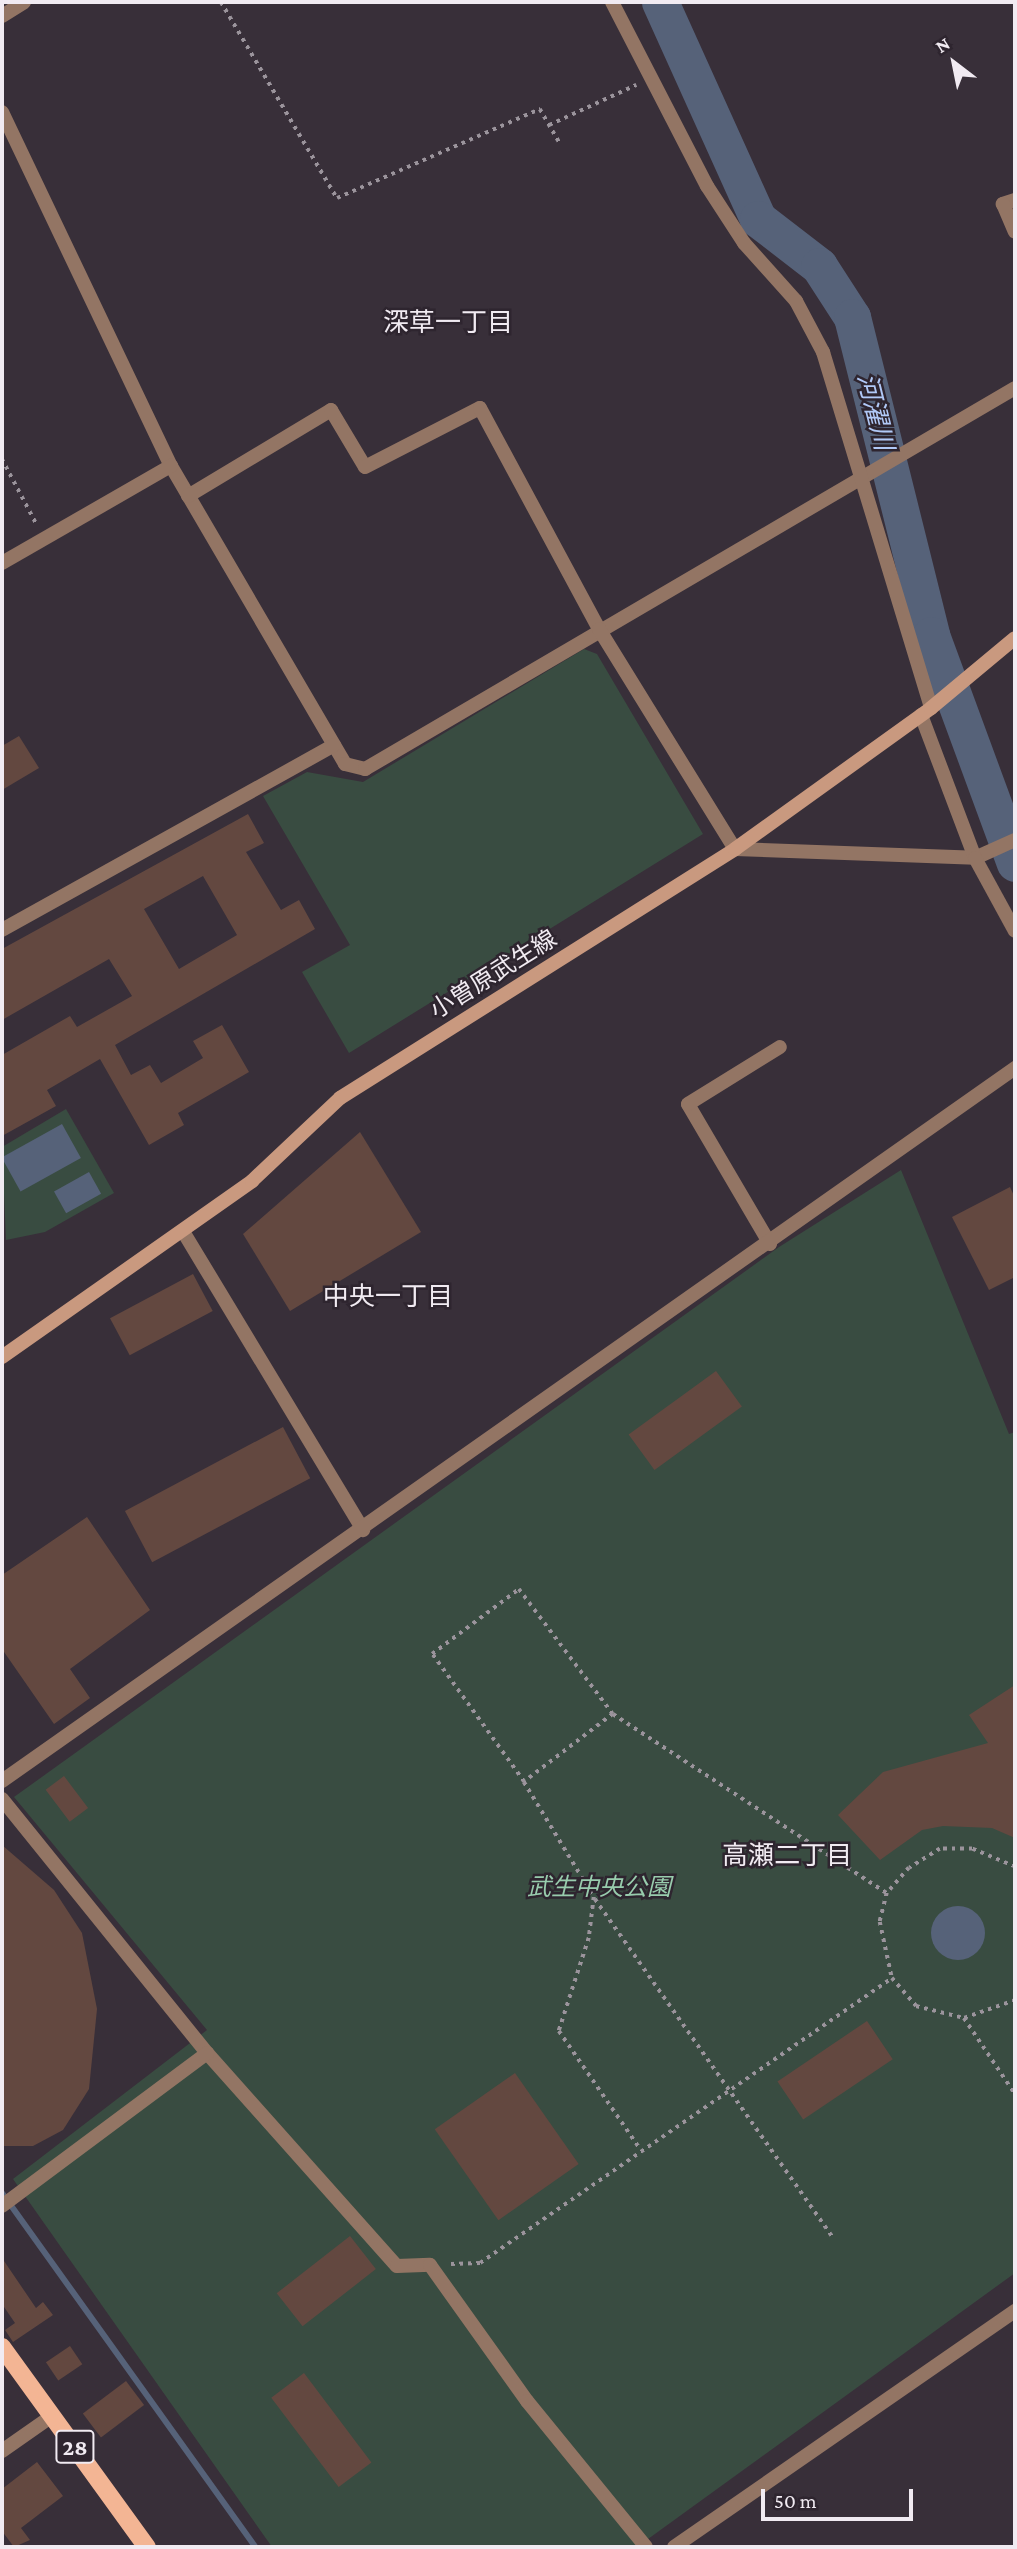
<!DOCTYPE html>
<html>
<head>
<meta charset="utf-8">
<style>
	body { margin:0 }
	#map { position:relative; width:1017px; height:2549px; overflow:hidden; background:#382f39; font-family:"Crimson Pro","Noto Sans JP",serif }
	div>[style] { position:absolute }
	[style*='--x'] { left:calc(var(--x)*1px); top:calc(var(--y)*1px); width:calc(var(--w)*1px); rotate:calc(var(--a)*1deg) }
	.green>* { inset:0; background:#394c41 }
	.water>* { inset:0; background:#566279; transform-origin:0 0 }
	.round { border-radius:50% }
	.stream>* { height:6px; margin:-3px; padding:0 3px; transform-origin:3px; border-radius:3px; background:#566279 }
	.river>* { height:37px; margin:-18.5px; padding:0 18.5px; transform-origin:18.5px; border-radius:18.5px; background:#566279 }
	.building>* { inset:0; background:#634840; transform-origin:0 0 }
	.path>* { height:3.5px; margin-top:-1.75px; transform-origin:0; background:repeating-linear-gradient(90deg,#9b949c 0 3.5px,transparent 0 8.5px) }
	.minor>* { height:14px; margin:-7px; padding:0 7px; transform-origin:7px; border-radius:7px; background:#937564 }
	.tertiary>* { height:14px; margin:-7px; padding:0 7px; transform-origin:7px; border-radius:7px; background:#937564 }
	.secondary>* { height:14px; margin:-7px; padding:0 7px; transform-origin:7px; border-radius:7px; background:#c9997f }
	.primary>* { height:18px; margin:-9px; padding:0 9px; transform-origin:9px; border-radius:9px; background:#f3b594 }
	span { translate:-50% -50%; white-space:nowrap; text-align:center; line-height:1.15; -webkit-text-stroke:5px #2e252f; paint-order:stroke }
	.shield-label span { padding:2px 5px; background:#2e252f; border:2px solid; border-radius:5px; -webkit-text-stroke-width:0 }
	.shield-label { font-size:23px; color:#f1ebf2; font-weight:700 }
	.street-label { font-size:24px; color:#f1ebf2 }
	.park-label { font-size:24px; color:#98ccad; font-style:italic }
	.neighbourhood-label { font-size:26px; color:#f1ebf2 }
	.water-label { font-size:26px; color:#b1c9f7; font-style:italic }
	.frame { position:absolute; inset:0; border:4px solid #f1ebf2; pointer-events:none }
	.north { position:absolute; left:919px; top:28px; width:70px; height:70px; -webkit-text-stroke:5px #2e252f; paint-order:stroke; rotate:328deg; font-size:19px; font-weight:700; line-height:28px; text-align:center; color:#f1ebf2 }
	.north::after { content:''; display:block; margin:auto; width:24px; height:32px; background:#f1ebf2; clip-path:polygon(50% 0,100% 100%,50% 72%,0 100%) }
	.scale { position:absolute; left:761px; top:2489px; width:152px; height:32px; box-sizing:border-box; border:4px solid #f1ebf2; border-top:0; padding-left:9px; font-size:21px; line-height:24px; white-space:nowrap; color:#f1ebf2; -webkit-text-stroke:5px #2e252f; paint-order:stroke }
</style>
</head>
<body>
<div id="map">
	<div class="green">
		<i style="clip-path:polygon(584px 649px,597px 654px,703px 834px,349px 1053px,302px 972px,350px 945px,263px 796px,307px 772px,363px 782px)"></i>
		<i style="clip-path:polygon(66px 1109px,114px 1193px,45px 1232px,6px 1240px,2px 1147px)"></i>
		<i style="clip-path:polygon(901px 1170px,1009px 1434px,1015px 1432px,1015px 2273px,637px 2547px,272px 2547px,13px 2179px,207px 2030px,14px 1797px,779px 1247px)"></i>
	</div>
	<div class="water">
		<i style="left:62px;top:1124px;width:39px;height:69px;rotate:61deg"></i>
		<i style="left:89px;top:1172px;width:25px;height:40px;rotate:61deg"></i>
		<i class="round" style="left:931px;top:1906px;width:54px;height:54px"></i>
	</div>
	<div class="stream">
		<i style="--x:2;--y:2193;--w:435;--a:54.4"></i>
	</div>
	<div class="river">
		<i style="--x:660;--y:2;--w:238;--a:65.7"></i>
		<i style="--x:758;--y:219;--w:77;--a:37.6"></i>
		<i style="--x:819;--y:266;--w:61;--a:57.1"></i>
		<i style="--x:852;--y:317;--w:328;--a:76"></i>
		<i style="--x:931;--y:635;--w:243;--a:69.8"></i>
	</div>
	<div class="building">
		<i style="clip-path:polygon(19px 736px,39px 768px,2px 790px,2px 746px)"></i>
		<i style="clip-path:polygon(evenodd,248px 814px,264px 843px,246px 852px,281px 910px,299px 900px,315px 929px,115px 1045px,131px 1075px,150px 1065px,161px 1083px,203px 1058px,193px 1041px,222px 1025px,249px 1072px,178px 1113px,184px 1125px,149px 1145px,100px 1059px,47px 1090px,56px 1106px,2px 1136px,2px 1055px,70px 1016px,77px 1027px,132px 996px,109px 959px,2px 1020px,2px 949px,248px 814px,203px 876px,237px 935px,179px 969px,144px 909px,203px 876px)"></i>
		<i style="clip-path:polygon(360px 1132px,421px 1232px,290px 1311px,243px 1234px)"></i>
		<i style="clip-path:polygon(1010px 1187px,1015px 1198px,1015px 1277px,989px 1290px,952px 1217px)"></i>
		<i style="left:193px;top:1274px;width:42px;height:94px;rotate:62deg"></i>
		<i style="left:716px;top:1371px;width:44px;height:108px;rotate:54deg"></i>
		<i style="left:283px;top:1427px;width:58px;height:179px;rotate:62deg"></i>
		<i style="clip-path:polygon(87px 1517px,150px 1610px,70px 1669px,90px 1698px,54px 1724px,2px 1649px,2px 1575px)"></i>
		<i style="clip-path:polygon(1015px 1685px,1015px 1838px,992px 1828px,943px 1826px,922px 1830px,880px 1860px,838px 1815px,883px 1772px,988px 1743px,969px 1715px)"></i>
		<i style="left:64px;top:1776px;width:40px;height:23px;rotate:53deg"></i>
		<i style="clip-path:polygon(2px 1845px,54px 1890px,82px 1933px,97px 2009px,89px 2089px,63px 2130px,33px 2146px,2px 2146px)"></i>
		<i style="left:867px;top:2021px;width:46px;height:108px;rotate:56deg"></i>
		<i style="left:515px;top:2073px;width:111px;height:98px;rotate:55deg"></i>
		<i style="left:350px;top:2236px;width:42px;height:93px;rotate:52deg"></i>
		<i style="clip-path:polygon(2px 2258px,36px 2308px,43px 2302px,53px 2315px,13px 2342px,5px 2330px,15px 2323px,2px 2304px)"></i>
		<i style="left:70px;top:2346px;width:22px;height:29px;rotate:56deg"></i>
		<i style="left:304px;top:2373px;width:112px;height:41px;rotate:53deg"></i>
		<i style="left:126px;top:2381px;width:30px;height:54px;rotate:53deg"></i>
		<i style="clip-path:polygon(37px 2462px,63px 2496px,21px 2528px,30px 2540px,14px 2547px,2px 2531px,2px 2489px)"></i>
	</div>
	<div class="path">
		<i style="--x:221;--y:2;--w:228;--a:59.4"></i>
		<i style="--x:337;--y:198;--w:222;--a:-23.7"></i>
		<i style="--x:540;--y:109;--w:38;--a:60"></i>
		<i style="--x:549;--y:125;--w:96;--a:-24.7"></i>
		<i style="--x:2;--y:459;--w:75;--a:62.1"></i>
		<i style="--x:613;--y:1714;--w:112;--a:142.6"></i>
		<i style="--x:524;--y:1782;--w:158;--a:-125.7"></i>
		<i style="--x:432;--y:1654;--w:109;--a:-36.8"></i>
		<i style="--x:519;--y:1589;--w:156;--a:53.1"></i>
		<i style="--x:613;--y:1714;--w:327;--a:33.2"></i>
		<i style="--x:524;--y:1782;--w:135;--a:58.7"></i>
		<i style="--x:594;--y:1897;--w:41;--a:97"></i>
		<i style="--x:589;--y:1938;--w:98;--a:107.9"></i>
		<i style="--x:559;--y:2031;--w:143;--a:55.5"></i>
		<i style="--x:1015;--y:1867;--w:47;--a:-157.3"></i>
		<i style="--x:972;--y:1849;--w:32;--a:180"></i>
		<i style="--x:940;--y:1849;--w:36;--a:148"></i>
		<i style="--x:909;--y:1868;--w:33;--a:131"></i>
		<i style="--x:887;--y:1893;--w:30;--a:104"></i>
		<i style="--x:880;--y:1922;--w:57;--a:77.9"></i>
		<i style="--x:892;--y:1978;--w:37;--a:49"></i>
		<i style="--x:916;--y:2006;--w:49;--a:14"></i>
		<i style="--x:964;--y:2018;--w:54;--a:-19.4"></i>
		<i style="--x:595;--y:1899;--w:412;--a:54.9"></i>
		<i style="--x:964;--y:2018;--w:92;--a:56.1"></i>
		<i style="--x:451;--y:2264;--w:29;--a:-2"></i>
		<i style="--x:480;--y:2263;--w:501;--a:-34.67"></i>
	</div>
	<div class="minor">
		<i style="--x:2;--y:16;--w:26;--a:-32"></i>
		<i style="--x:2;--y:112;--w:392;--a:64.5"></i>
		<i style="--x:171;--y:466;--w:345;--a:59.7"></i>
		<i style="--x:345;--y:764;--w:21;--a:14"></i>
		<i style="--x:365;--y:769;--w:753;--a:-30.38"></i>
		<i style="--x:1015;--y:200;--w:13;--a:162"></i>
		<i style="--x:1003;--y:204;--w:30;--a:67"></i>
		<i style="--x:188;--y:496;--w:167;--a:-31"></i>
		<i style="--x:331;--y:410;--w:66;--a:59.2"></i>
		<i style="--x:365;--y:467;--w:129;--a:-27.2"></i>
		<i style="--x:480;--y:408;--w:251;--a:61.7"></i>
		<i style="--x:599;--y:629;--w:259;--a:58.3"></i>
		<i style="--x:735;--y:849;--w:240;--a:2.1"></i>
		<i style="--x:975;--y:858;--w:44;--a:-24.2"></i>
		<i style="--x:2;--y:563;--w:195;--a:-29.9"></i>
		<i style="--x:921;--y:715;--w:153;--a:69.3"></i>
		<i style="--x:975;--y:858;--w:83;--a:61.3"></i>
		<i style="--x:2;--y:930;--w:380;--a:-29.1"></i>
		<i style="--x:184;--y:1233;--w:347;--a:58.9"></i>
		<i style="--x:770;--y:1244;--w:162;--a:-120.4"></i>
		<i style="--x:688;--y:1104;--w:108;--a:-31.8"></i>
		<i style="--x:2;--y:1781;--w:1239;--a:-35.14"></i>
		<i style="--x:2;--y:1799;--w:326;--a:51.1"></i>
		<i style="--x:207;--y:2053;--w:285;--a:48.3"></i>
		<i style="--x:397;--y:2266;--w:33;--a:-2"></i>
		<i style="--x:430;--y:2265;--w:167;--a:54.5"></i>
		<i style="--x:527;--y:2401;--w:188;--a:50.8"></i>
		<i style="--x:2;--y:2206;--w:256;--a:-36.7"></i>
		<i style="--x:2;--y:2451;--w:61;--a:-35"></i>
	</div>
	<div class="tertiary">
		<i style="--x:612;--y:2;--w:207;--a:62.7"></i>
		<i style="--x:707;--y:186;--w:68;--a:57"></i>
		<i style="--x:744;--y:243;--w:78;--a:48.1"></i>
		<i style="--x:796;--y:301;--w:58;--a:62.1"></i>
		<i style="--x:823;--y:352;--w:372;--a:73.1"></i>
		<i style="--x:674;--y:2547;--w:415;--a:-34.7"></i>
	</div>
	<div class="secondary">
		<i style="--x:2;--y:1357;--w:306;--a:-35.1"></i>
		<i style="--x:252;--y:1181;--w:121;--a:-43.3"></i>
		<i style="--x:340;--y:1098;--w:467;--a:-32.2"></i>
		<i style="--x:735;--y:849;--w:241;--a:-35.7"></i>
		<i style="--x:931;--y:708;--w:109;--a:-39.8"></i>
	</div>
	<div class="primary">
		<i style="--x:2;--y:2347;--w:247;--a:54.1"></i>
	</div>
	<div class="shield-label">
		<span style="left:75px;top:2447px">28</span>
	</div>
	<div class="street-label">
		<span style="left:493px;top:974px;rotate:-32deg">小曽原武生線</span>
	</div>
	<div class="park-label">
		<span style="left:599px;top:1887px">武生中央公園</span>
	</div>
	<div class="neighbourhood-label">
		<span style="left:448px;top:323px">深草一丁目</span>
		<span style="left:388px;top:1297px">中央一丁目</span>
		<span style="left:787px;top:1856px">高瀬二丁目</span>
	</div>
	<div class="water-label">
		<span style="left:875px;top:412px;rotate:76deg">河濯川</span>
	</div>
	<div class="frame"></div>
	<div class="north">N</div>
	<div class="scale">50 m</div>
</div>
</body>
</html>
